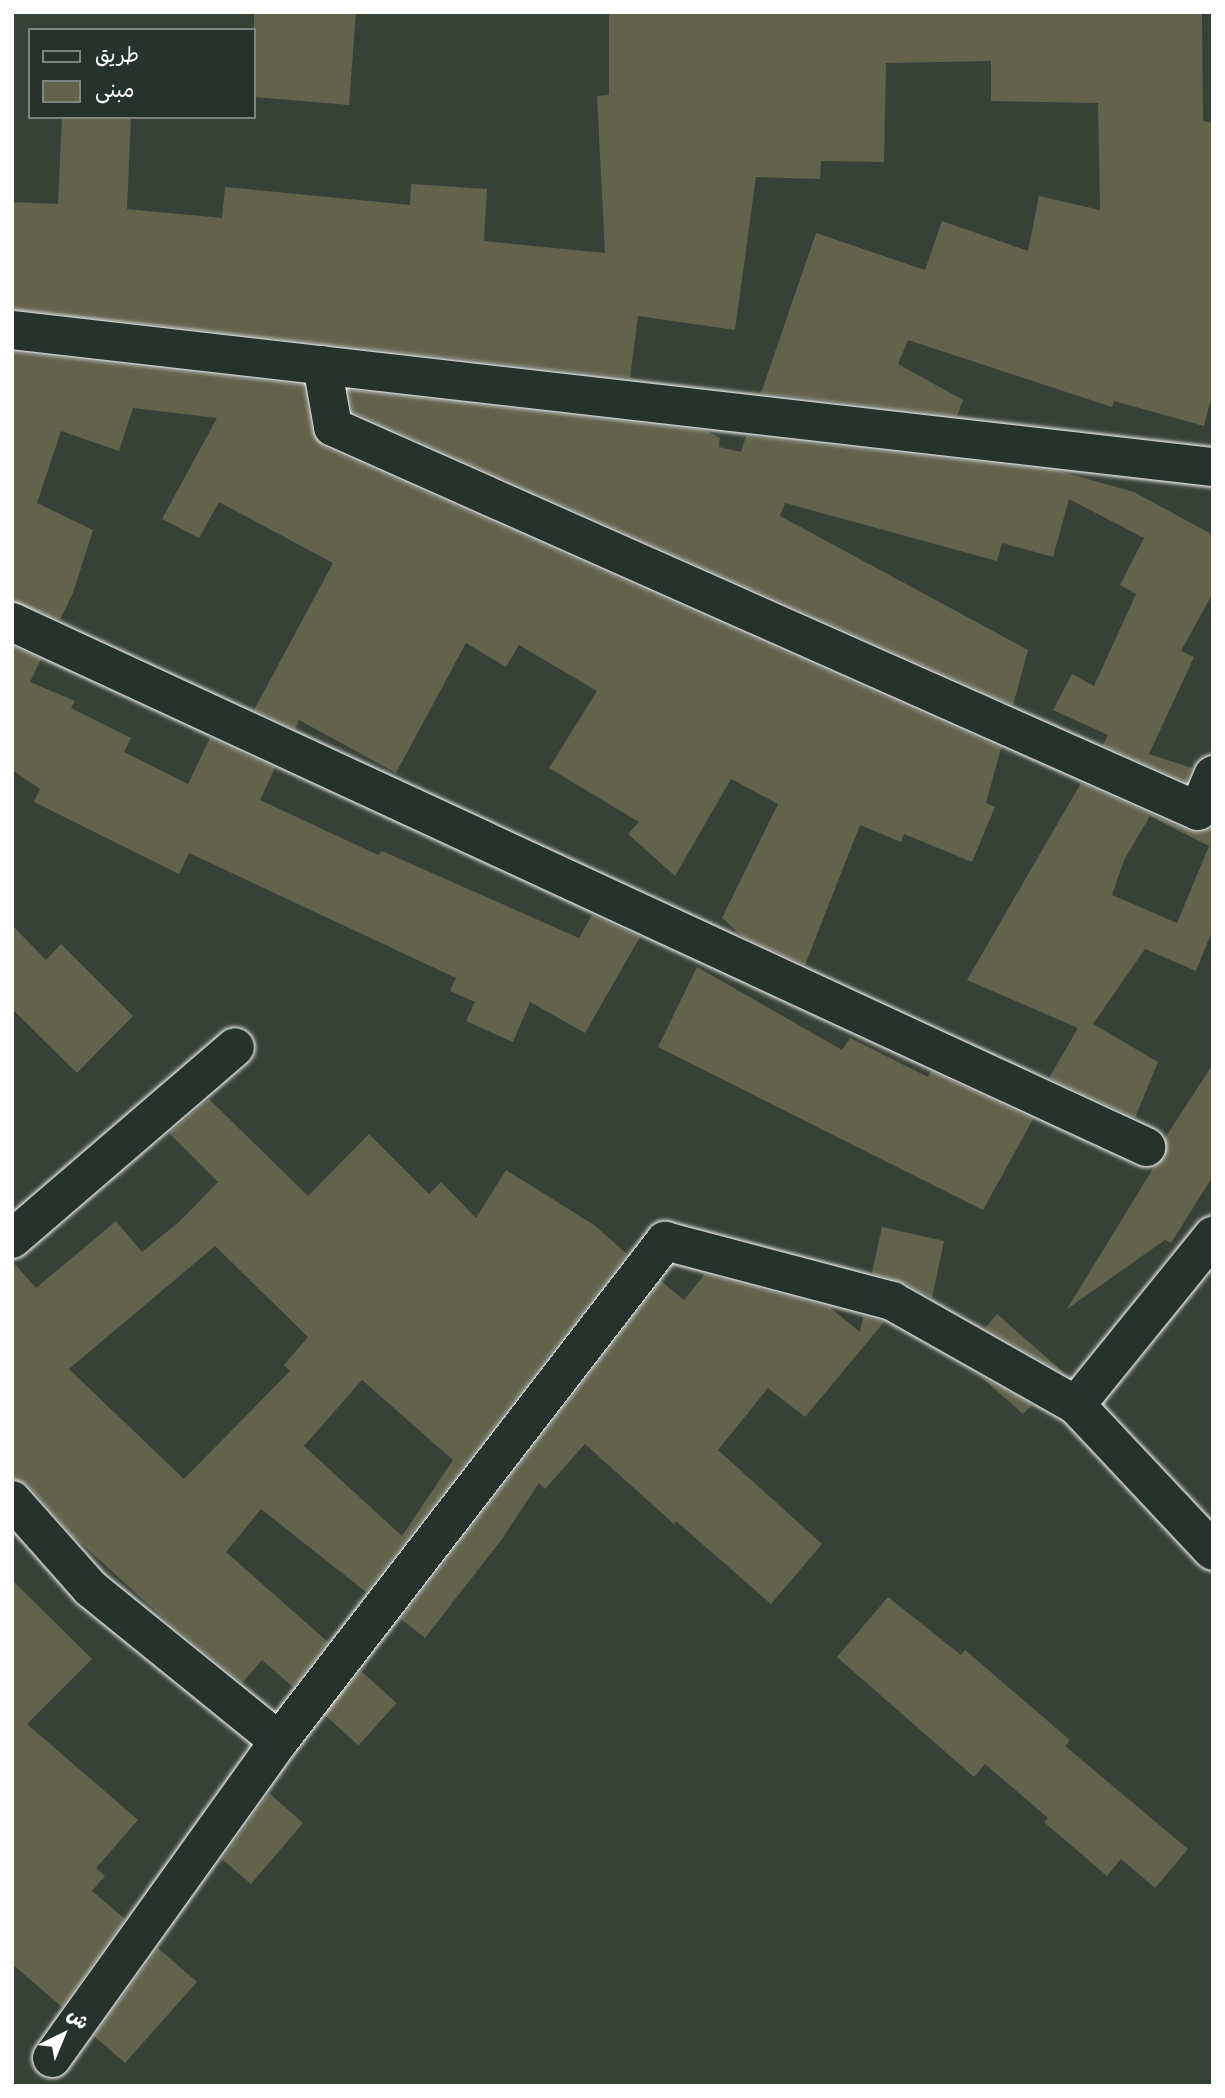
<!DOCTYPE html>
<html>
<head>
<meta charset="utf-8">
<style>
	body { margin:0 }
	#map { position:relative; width:1225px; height:2098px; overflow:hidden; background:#384137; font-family:Mynerve,"Playpen Sans Arabic",sans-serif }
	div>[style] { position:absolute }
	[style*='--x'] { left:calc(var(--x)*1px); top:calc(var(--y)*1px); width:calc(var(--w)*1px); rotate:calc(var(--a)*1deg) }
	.building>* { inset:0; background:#63624d; transform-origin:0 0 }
	.roads { filter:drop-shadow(0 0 2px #fff) drop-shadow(0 0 2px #fff) }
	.street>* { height:38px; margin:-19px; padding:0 19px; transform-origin:19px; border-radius:19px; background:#26332d }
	span { translate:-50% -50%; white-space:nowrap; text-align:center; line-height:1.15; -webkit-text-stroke:5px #26332d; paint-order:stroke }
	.frame { position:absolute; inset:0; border:14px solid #fff; pointer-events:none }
	.legend { position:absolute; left:28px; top:28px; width:228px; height:91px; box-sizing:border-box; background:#26332d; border:2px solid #7d8581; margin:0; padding:9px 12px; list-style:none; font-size:21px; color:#fff }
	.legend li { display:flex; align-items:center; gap:14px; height:35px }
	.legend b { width:35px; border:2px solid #7d8581 }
	.north { position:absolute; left:28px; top:2000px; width:70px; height:70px; -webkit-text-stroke:5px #26332d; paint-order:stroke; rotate:43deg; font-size:19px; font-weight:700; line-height:28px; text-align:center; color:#fff }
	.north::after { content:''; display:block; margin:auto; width:24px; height:32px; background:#fff; clip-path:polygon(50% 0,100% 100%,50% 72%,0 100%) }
</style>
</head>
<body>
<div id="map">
	<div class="building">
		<i style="clip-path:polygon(254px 12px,356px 12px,349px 105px,254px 97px)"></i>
		<i style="clip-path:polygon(609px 12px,1202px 12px,1203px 121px,1213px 123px,1213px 391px,1204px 426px,1114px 401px,1112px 407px,908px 340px,898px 364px,963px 400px,957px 416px,761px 393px,816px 233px,925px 270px,942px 221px,1028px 251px,1039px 196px,1100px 210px,1098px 103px,991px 101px,991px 61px,886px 63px,884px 162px,821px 161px,820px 179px,756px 177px,735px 330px,638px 316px,630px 378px,12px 309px,12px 202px,58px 204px,62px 117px,131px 117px,127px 209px,222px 218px,225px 187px,410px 205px,411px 184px,487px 189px,484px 241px,605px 253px,597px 96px,609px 95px)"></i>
		<i style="clip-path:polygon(12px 352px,303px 385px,312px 431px,324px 447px,1001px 748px,986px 803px,995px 807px,972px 862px,904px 834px,901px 842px,860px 825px,805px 965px,742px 936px,722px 918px,778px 804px,731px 779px,675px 876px,628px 834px,639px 822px,549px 768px,597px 691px,519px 645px,506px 667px,466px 643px,396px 773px,299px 720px,295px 729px,254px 710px,333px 563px,219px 502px,199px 538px,162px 519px,217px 418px,133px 408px,119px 451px,61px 431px,37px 503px,93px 530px,73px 593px,60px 620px,12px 601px)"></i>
		<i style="clip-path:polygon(349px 390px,707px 431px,720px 438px,719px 447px,741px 452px,746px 436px,1059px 471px,1134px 492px,1213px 535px,1213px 593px,1181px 651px,1194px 657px,1149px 754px,1192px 768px,1186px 782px,1103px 745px,1108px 735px,1053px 710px,1072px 674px,1094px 686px,1136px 594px,1120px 585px,1144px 538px,1069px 499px,1053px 557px,1002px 543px,997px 561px,785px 503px,780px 516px,1028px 650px,1013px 705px,353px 412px)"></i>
		<i style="clip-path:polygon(12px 646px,41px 659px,30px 682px,75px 701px,71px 708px,131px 738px,124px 752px,188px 784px,210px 738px,275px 768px,260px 800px,378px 855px,382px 851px,579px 938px,592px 915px,640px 937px,585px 1033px,530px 1002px,513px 1042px,466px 1021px,475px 1002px,450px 991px,456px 978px,189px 853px,179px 874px,34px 802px,40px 789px,12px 770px)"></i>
		<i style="clip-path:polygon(evenodd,1081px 783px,1189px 831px,1201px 833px,1213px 827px,1213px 929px,1196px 971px,1145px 949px,1093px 1024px,1158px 1062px,1135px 1118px,1049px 1078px,1078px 1028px,967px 980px,1081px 783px,1150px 816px,1209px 846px,1177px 923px,1112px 895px,1124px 860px,1150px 816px)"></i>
		<i style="clip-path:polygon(12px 925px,46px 960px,61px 944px,133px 1016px,77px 1073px,12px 1009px)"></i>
		<i style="clip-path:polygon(697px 967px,842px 1050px,850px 1038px,928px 1077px,931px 1071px,1033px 1119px,983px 1210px,658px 1047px)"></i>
		<i style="clip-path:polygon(1213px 1064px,1213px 1176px,1171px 1243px,1165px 1240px,1067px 1309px,1154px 1167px,1165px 1157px,1165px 1138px)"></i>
		<i style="clip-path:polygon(evenodd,209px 1099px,308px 1196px,369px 1134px,429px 1194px,441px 1182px,476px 1218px,506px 1170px,594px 1225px,627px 1254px,366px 1592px,261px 1509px,226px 1552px,328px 1642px,293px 1687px,262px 1660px,242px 1683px,170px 1624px,73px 1536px,28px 1485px,12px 1479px,12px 1261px,36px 1288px,116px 1221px,142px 1252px,179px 1222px,218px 1182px,169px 1133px,209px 1099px,215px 1246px,308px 1337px,284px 1365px,290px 1371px,184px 1479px,69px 1369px,215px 1246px,209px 1099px,362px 1380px,453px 1460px,402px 1536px,304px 1446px,362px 1380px)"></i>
		<i style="clip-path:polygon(882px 1227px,944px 1241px,932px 1298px,902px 1282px,872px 1273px)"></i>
		<i style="clip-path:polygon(705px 1274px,829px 1307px,860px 1332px,863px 1316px,884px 1322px,805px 1417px,768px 1388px,718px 1450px,822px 1544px,771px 1604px,676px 1521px,674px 1524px,585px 1444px,545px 1489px,539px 1483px,502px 1539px,425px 1638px,401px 1619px,661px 1281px,684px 1300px)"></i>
		<i style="clip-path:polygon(997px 1314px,1062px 1371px,1061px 1372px,985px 1328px)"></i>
		<i style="clip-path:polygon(980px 1376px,1032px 1405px,1023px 1414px)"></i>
		<i style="clip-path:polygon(12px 1580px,92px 1659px,27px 1724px,138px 1820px,96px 1868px,105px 1876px,92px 1891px,125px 1919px,62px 2007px,12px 1964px)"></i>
		<i style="clip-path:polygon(888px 1597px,961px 1655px,965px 1650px,1070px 1740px,1065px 1746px,1188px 1849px,1155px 1888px,1121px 1859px,1107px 1876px,1044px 1822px,1048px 1818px,985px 1764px,974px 1777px,837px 1657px)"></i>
		<i style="left:361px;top:1671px;width:48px;height:57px;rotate:42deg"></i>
		<i style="clip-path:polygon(269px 1793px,303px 1823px,251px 1884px,222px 1859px)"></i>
		<i style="clip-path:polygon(158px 1948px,197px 1982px,125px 2063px,94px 2036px)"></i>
	</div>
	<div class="roads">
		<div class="street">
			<i style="--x:12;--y:330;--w:1209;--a:6.51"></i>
			<i style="--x:322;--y:365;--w:63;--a:79.9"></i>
			<i style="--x:333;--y:427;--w:946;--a:23.94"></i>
			<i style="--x:1198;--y:811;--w:39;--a:-67"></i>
			<i style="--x:12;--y:622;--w:1250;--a:24.84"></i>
			<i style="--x:12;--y:1239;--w:294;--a:-40.7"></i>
			<i style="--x:1076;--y:1405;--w:218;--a:-51"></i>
			<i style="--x:12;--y:1500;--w:118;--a:48.4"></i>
			<i style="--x:90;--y:1588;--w:243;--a:39"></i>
			<i style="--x:52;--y:2058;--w:390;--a:-54.4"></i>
			<i style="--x:279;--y:1741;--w:632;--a:-52.33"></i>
			<i style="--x:665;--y:1241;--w:235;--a:14.8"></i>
			<i style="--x:892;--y:1301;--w:211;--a:29.5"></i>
			<i style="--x:1076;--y:1405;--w:200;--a:46.8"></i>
		</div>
	</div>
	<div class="frame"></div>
	<ul class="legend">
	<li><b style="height:9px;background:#26332d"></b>طريق</li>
	<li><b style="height:19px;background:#63624d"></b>مبنى</li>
	</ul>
	<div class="north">ش</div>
</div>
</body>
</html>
